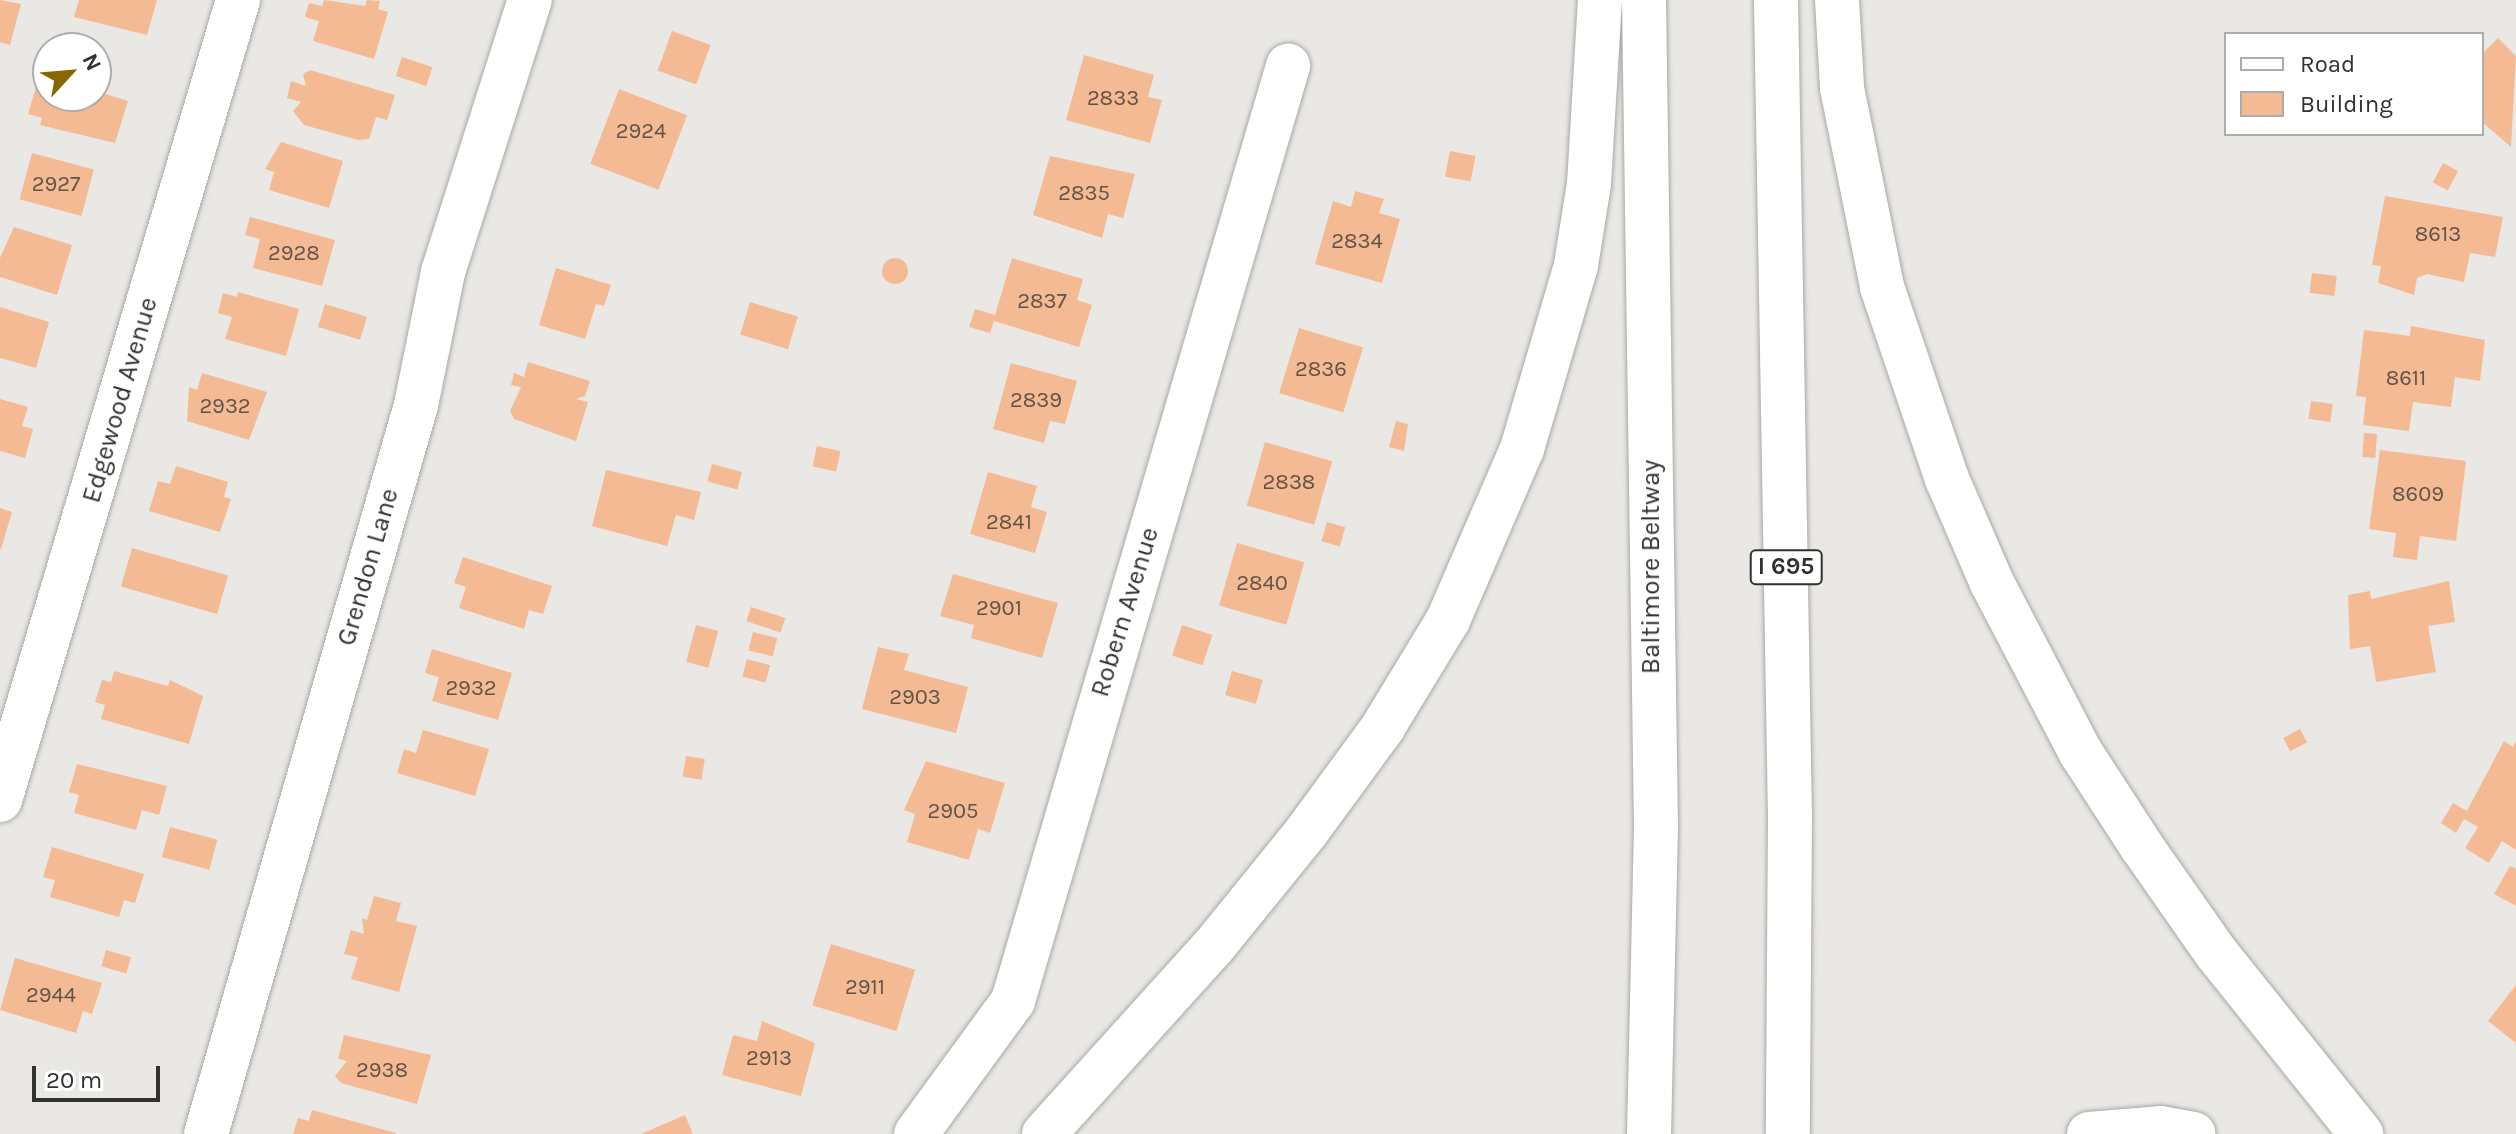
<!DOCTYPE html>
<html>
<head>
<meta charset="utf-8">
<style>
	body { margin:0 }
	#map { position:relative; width:2516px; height:1134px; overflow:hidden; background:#eae8e4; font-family:Karla,sans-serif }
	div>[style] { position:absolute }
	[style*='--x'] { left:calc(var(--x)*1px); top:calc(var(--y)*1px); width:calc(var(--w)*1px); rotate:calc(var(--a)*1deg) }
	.building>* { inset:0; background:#f4ba93; transform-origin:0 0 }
	.round { border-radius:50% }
	.roads { filter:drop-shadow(0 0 2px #aaa8a4) drop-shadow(0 0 2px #aaa8a4) }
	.minor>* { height:44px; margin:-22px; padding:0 22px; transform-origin:22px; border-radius:22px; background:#fff }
	.highway>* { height:44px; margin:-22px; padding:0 22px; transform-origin:22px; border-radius:22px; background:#fff }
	span { translate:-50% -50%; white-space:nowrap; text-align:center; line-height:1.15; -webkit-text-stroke:8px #fff; paint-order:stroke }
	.number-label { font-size:22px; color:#625348 }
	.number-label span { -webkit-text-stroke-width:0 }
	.shield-label span { padding:2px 6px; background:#fff; border:2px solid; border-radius:6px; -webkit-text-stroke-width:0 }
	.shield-label { font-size:24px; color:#32312f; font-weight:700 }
	.street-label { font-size:26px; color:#32312f }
	.legend { position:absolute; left:2224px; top:32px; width:260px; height:104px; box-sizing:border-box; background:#fff; border:2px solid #adadac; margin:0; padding:10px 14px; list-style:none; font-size:24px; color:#32312f }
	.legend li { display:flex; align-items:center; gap:16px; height:40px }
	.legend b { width:40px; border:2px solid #adadac }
	.north { position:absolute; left:32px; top:32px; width:80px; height:80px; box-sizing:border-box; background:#fff; border:2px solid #adadac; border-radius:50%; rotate:64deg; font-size:22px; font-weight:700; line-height:32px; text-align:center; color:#32312f }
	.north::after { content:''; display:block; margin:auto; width:28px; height:36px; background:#876702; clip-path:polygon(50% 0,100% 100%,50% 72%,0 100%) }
	.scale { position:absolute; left:32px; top:1066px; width:128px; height:36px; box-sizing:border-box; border:4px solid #32312f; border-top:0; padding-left:10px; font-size:24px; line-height:28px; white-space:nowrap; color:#32312f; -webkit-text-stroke:6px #fff; paint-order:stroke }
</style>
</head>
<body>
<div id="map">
	<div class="building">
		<i style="clip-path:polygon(0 0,21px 4px,10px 45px,0 42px)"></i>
		<i style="clip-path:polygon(79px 0,157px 0,147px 35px,74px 17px)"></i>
		<i style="clip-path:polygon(324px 0,365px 6px,367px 0,380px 1px,378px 9px,388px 12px,374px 59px,313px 41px,319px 21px,305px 17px,309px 3px,322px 6px)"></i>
		<i style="left:672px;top:31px;width:41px;height:42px;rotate:20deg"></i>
		<i style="clip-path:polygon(2498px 38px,2516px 56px,2511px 147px,2482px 122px,2482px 54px)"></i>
		<i style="clip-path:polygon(1084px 55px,1154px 75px,1148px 97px,1162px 100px,1150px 143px,1066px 120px)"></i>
		<i style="left:402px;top:57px;width:32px;height:20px;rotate:18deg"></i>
		<i style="clip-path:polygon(310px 70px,395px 95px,387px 120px,376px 117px,369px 139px,358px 140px,304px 125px,293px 111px,301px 102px,287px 98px,291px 81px,306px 86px,303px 74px)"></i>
		<i style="clip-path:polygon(36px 87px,48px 96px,96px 96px,96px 91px,128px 101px,115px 143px,40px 125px,42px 118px,28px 114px)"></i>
		<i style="left:619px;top:89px;width:73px;height:80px;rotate:21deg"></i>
		<i style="clip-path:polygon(281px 142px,343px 161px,329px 208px,269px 190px,274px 172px,265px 169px)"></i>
		<i style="left:1450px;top:151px;width:26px;height:26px;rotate:11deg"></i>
		<i style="left:32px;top:153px;width:64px;height:48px;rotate:15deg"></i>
		<i style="clip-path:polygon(1050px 156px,1135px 174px,1123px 218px,1108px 214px,1102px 238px,1033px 215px)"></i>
		<i style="left:2443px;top:163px;width:17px;height:22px;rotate:28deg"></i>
		<i style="clip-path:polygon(1355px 191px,1384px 199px,1379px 213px,1400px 219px,1382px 283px,1315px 264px,1333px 201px,1351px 207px)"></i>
		<i style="clip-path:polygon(2385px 196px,2503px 217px,2495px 257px,2470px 253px,2464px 282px,2427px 274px,2417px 278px,2414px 295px,2378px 283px,2381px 266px,2372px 265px)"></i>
		<i style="clip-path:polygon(250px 217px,335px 240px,322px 286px,253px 268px,260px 239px,245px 235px)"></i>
		<i style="clip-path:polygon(14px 227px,72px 245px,57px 295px,0 277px,0 258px)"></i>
		<i class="round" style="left:882px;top:258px;width:26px;height:26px"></i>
		<i style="clip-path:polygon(1012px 258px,1083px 279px,1077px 300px,1092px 305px,1079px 347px,994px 321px,990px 333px,969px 327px,975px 309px,995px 315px)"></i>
		<i style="clip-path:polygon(556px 268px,611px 285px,604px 306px,596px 304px,585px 339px,539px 325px)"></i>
		<i style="left:2312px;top:273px;width:25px;height:20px;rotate:7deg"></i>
		<i style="clip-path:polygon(238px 292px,299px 309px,286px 356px,225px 339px,232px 317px,218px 313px,223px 293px,237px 297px)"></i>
		<i style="left:750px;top:302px;width:50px;height:34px;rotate:17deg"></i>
		<i style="left:325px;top:304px;width:44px;height:24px;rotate:17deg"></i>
		<i style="clip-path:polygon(0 307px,49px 322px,36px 368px,0 358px)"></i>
		<i style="clip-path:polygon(2411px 326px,2485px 340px,2480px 381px,2455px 377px,2451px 407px,2413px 402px,2409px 431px,2363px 425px,2366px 397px,2356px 396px,2364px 330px,2410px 336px)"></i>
		<i style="left:1299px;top:328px;width:67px;height:68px;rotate:17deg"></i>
		<i style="clip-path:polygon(528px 362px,590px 381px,585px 396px,576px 399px,588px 402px,576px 441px,514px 419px,510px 411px,521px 387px,511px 385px,514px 373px,524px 377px)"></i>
		<i style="clip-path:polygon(1011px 363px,1077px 381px,1065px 424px,1050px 421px,1044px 443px,993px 429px)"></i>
		<i style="clip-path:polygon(202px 373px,267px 392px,249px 440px,187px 421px,189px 387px,197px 390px)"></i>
		<i style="clip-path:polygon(0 399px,28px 407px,22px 426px,33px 429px,25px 458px,0 451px)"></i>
		<i style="left:2311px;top:401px;width:22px;height:18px;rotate:8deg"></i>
		<i style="clip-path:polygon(1396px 421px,1408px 424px,1404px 451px,1389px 447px)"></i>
		<i style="left:2364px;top:433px;width:13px;height:24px;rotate:4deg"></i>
		<i style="left:1265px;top:442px;width:70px;height:66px;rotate:16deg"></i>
		<i style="left:817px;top:446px;width:24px;height:21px;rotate:12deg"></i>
		<i style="clip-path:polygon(2380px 450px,2466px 461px,2456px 541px,2420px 536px,2417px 560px,2393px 557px,2396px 533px,2369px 529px)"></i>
		<i style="left:712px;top:464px;width:31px;height:18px;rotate:15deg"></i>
		<i style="clip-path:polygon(176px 466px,228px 482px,224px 497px,231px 499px,220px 532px,149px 511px,158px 481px,170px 484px)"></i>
		<i style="clip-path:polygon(606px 470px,701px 492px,694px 520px,676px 515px,667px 546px,592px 526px)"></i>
		<i style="clip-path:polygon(988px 472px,1037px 486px,1031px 507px,1047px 512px,1035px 553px,970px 534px)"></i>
		<i style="clip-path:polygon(0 508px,12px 512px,1px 549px,0 549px)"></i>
		<i style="left:1327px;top:522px;width:19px;height:20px;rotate:16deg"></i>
		<i style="left:1237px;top:543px;width:70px;height:65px;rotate:16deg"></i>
		<i style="left:132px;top:548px;width:100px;height:40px;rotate:16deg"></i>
		<i style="clip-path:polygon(463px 557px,552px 586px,543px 614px,529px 610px,524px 629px,459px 608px,466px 587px,454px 583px)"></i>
		<i style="clip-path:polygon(953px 574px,1058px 603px,1042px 658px,971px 638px,974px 625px,940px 616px)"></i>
		<i style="clip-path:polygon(2449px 581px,2455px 622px,2428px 626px,2436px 672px,2376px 682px,2370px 646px,2350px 649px,2348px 595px,2370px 591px,2371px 599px)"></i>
		<i style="left:751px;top:607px;width:36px;height:15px;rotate:18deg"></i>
		<i style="left:696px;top:625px;width:23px;height:38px;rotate:15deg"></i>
		<i style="left:1182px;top:625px;width:32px;height:32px;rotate:18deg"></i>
		<i style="left:753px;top:632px;width:25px;height:19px;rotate:14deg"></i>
		<i style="clip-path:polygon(878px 647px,909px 654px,904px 670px,968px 687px,956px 733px,862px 709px)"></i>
		<i style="clip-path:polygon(432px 649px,512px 673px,498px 720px,432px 701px,439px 677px,425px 673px)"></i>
		<i style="left:747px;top:659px;width:24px;height:18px;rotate:15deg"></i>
		<i style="clip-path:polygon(114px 671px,168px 686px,170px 680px,203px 696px,189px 744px,101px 719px,105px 705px,95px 702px,102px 680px,111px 682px)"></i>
		<i style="left:1232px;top:671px;width:32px;height:25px;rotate:16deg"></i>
		<i style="left:2300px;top:729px;width:15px;height:19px;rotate:62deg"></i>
		<i style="clip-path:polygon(423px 730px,489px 749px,475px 796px,397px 773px,404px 749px,416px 753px)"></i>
		<i style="clip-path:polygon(2504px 741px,2513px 747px,2516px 741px,2516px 850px,2502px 841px,2489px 863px,2465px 848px,2478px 827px,2464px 819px,2456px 833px,2441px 823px,2453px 803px,2467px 811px)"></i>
		<i style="left:686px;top:756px;width:19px;height:21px;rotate:9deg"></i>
		<i style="clip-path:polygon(926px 761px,1005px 783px,990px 833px,978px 829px,969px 860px,907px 842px,915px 814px,904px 810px)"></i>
		<i style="clip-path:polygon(77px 764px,167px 786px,159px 815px,142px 810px,136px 830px,74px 813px,79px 795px,69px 792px)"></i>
		<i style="left:170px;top:827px;width:49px;height:31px;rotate:15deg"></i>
		<i style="clip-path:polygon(52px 847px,144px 874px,135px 903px,124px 900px,119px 917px,50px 897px,55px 880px,43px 877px)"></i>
		<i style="clip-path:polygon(2510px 866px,2516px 869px,2516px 906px,2494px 894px)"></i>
		<i style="clip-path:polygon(374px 896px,401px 903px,396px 921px,417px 926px,399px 992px,351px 979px,358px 957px,344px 954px,351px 930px,364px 934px,362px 918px,367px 920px)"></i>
		<i style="left:831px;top:944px;width:88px;height:64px;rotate:17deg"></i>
		<i style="left:106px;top:950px;width:26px;height:17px;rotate:16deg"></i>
		<i style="clip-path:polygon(15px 958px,102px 983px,92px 1014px,83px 1011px,76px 1033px,0 1010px)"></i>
		<i style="clip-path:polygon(2516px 985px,2516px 1043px,2488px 1021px)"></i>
		<i style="clip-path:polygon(762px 1021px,815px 1043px,801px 1096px,722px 1075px,733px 1035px,757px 1041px)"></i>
		<i style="clip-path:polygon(344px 1035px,431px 1055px,417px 1104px,341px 1083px,335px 1076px,347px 1061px,338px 1059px)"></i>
		<i style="clip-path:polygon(312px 1110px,396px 1133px,396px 1134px,293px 1134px,298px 1118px,309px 1121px)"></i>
		<i style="clip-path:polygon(685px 1115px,693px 1134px,641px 1134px)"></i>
	</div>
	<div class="roads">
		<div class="minor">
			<i style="--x:0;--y:800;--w:835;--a:-73.43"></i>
			<i style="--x:206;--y:1134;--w:759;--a:-73.93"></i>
			<i style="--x:416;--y:405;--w:136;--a:-78.5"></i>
			<i style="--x:443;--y:272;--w:286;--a:-72.3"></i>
			<i style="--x:916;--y:1134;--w:165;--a:-53.9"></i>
			<i style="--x:1013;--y:1001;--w:975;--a:-73.61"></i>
		</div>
		<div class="highway">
			<i style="--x:1644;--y:0;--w:826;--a:89.17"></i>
			<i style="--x:1656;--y:826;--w:308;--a:91.3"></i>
			<i style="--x:1776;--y:0;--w:815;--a:89.02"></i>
			<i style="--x:1790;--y:815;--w:319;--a:90.4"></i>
			<i style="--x:1837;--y:0;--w:88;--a:86.7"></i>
			<i style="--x:1842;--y:88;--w:203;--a:78.6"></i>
			<i style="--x:1882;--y:287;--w:203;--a:71.3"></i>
			<i style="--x:1947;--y:479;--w:113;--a:66.6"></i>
			<i style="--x:1992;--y:583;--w:192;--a:62.4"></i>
			<i style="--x:2081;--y:753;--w:112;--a:57"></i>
			<i style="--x:2142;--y:847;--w:131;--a:55"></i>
			<i style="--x:2217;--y:954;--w:231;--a:51.3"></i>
			<i style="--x:1044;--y:1134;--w:253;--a:-47.9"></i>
			<i style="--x:1214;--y:946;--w:148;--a:-51"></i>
			<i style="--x:1307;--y:831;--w:129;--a:-53.8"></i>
			<i style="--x:1383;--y:727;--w:125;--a:-58.7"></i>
			<i style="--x:1448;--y:620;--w:186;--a:-66.6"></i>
			<i style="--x:1522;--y:449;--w:192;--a:-73.6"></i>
			<i style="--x:1576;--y:265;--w:82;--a:-80.9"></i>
			<i style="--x:1589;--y:184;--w:184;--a:-86.6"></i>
			<i style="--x:2089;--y:1134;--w:71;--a:-4.8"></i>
			<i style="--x:2160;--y:1128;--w:34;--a:10"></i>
		</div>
	</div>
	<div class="number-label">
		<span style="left:1113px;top:99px">2833</span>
		<span style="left:641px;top:132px">2924</span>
		<span style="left:56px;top:185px">2927</span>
		<span style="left:1084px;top:194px">2835</span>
		<span style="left:2438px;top:235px">8613</span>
		<span style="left:1357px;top:242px">2834</span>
		<span style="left:294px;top:254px">2928</span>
		<span style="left:1042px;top:302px">2837</span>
		<span style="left:1321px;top:370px">2836</span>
		<span style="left:2406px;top:379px">8611</span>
		<span style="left:1036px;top:401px">2839</span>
		<span style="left:225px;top:407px">2932</span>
		<span style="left:1289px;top:483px">2838</span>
		<span style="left:2418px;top:495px">8609</span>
		<span style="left:1009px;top:523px">2841</span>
		<span style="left:1262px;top:584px">2840</span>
		<span style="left:999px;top:609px">2901</span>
		<span style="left:471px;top:689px">2932</span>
		<span style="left:915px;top:698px">2903</span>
		<span style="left:953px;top:812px">2905</span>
		<span style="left:865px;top:988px">2911</span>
		<span style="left:51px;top:996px">2944</span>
		<span style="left:769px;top:1059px">2913</span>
		<span style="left:382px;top:1071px">2938</span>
	</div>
	<div class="shield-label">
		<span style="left:1786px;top:567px">I 695</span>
	</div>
	<div class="street-label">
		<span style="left:120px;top:400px;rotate:-74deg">Edgewood Avenue</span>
		<span style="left:368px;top:567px;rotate:-74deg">Grendon Lane</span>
		<span style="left:1651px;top:567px;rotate:-90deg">Baltimore Beltway</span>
		<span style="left:1125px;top:612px;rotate:-73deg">Robern Avenue</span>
	</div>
	<ul class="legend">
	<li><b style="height:10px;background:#fff"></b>Road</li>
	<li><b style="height:22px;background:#f4ba93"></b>Building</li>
	</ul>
	<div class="north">N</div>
	<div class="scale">20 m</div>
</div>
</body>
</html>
